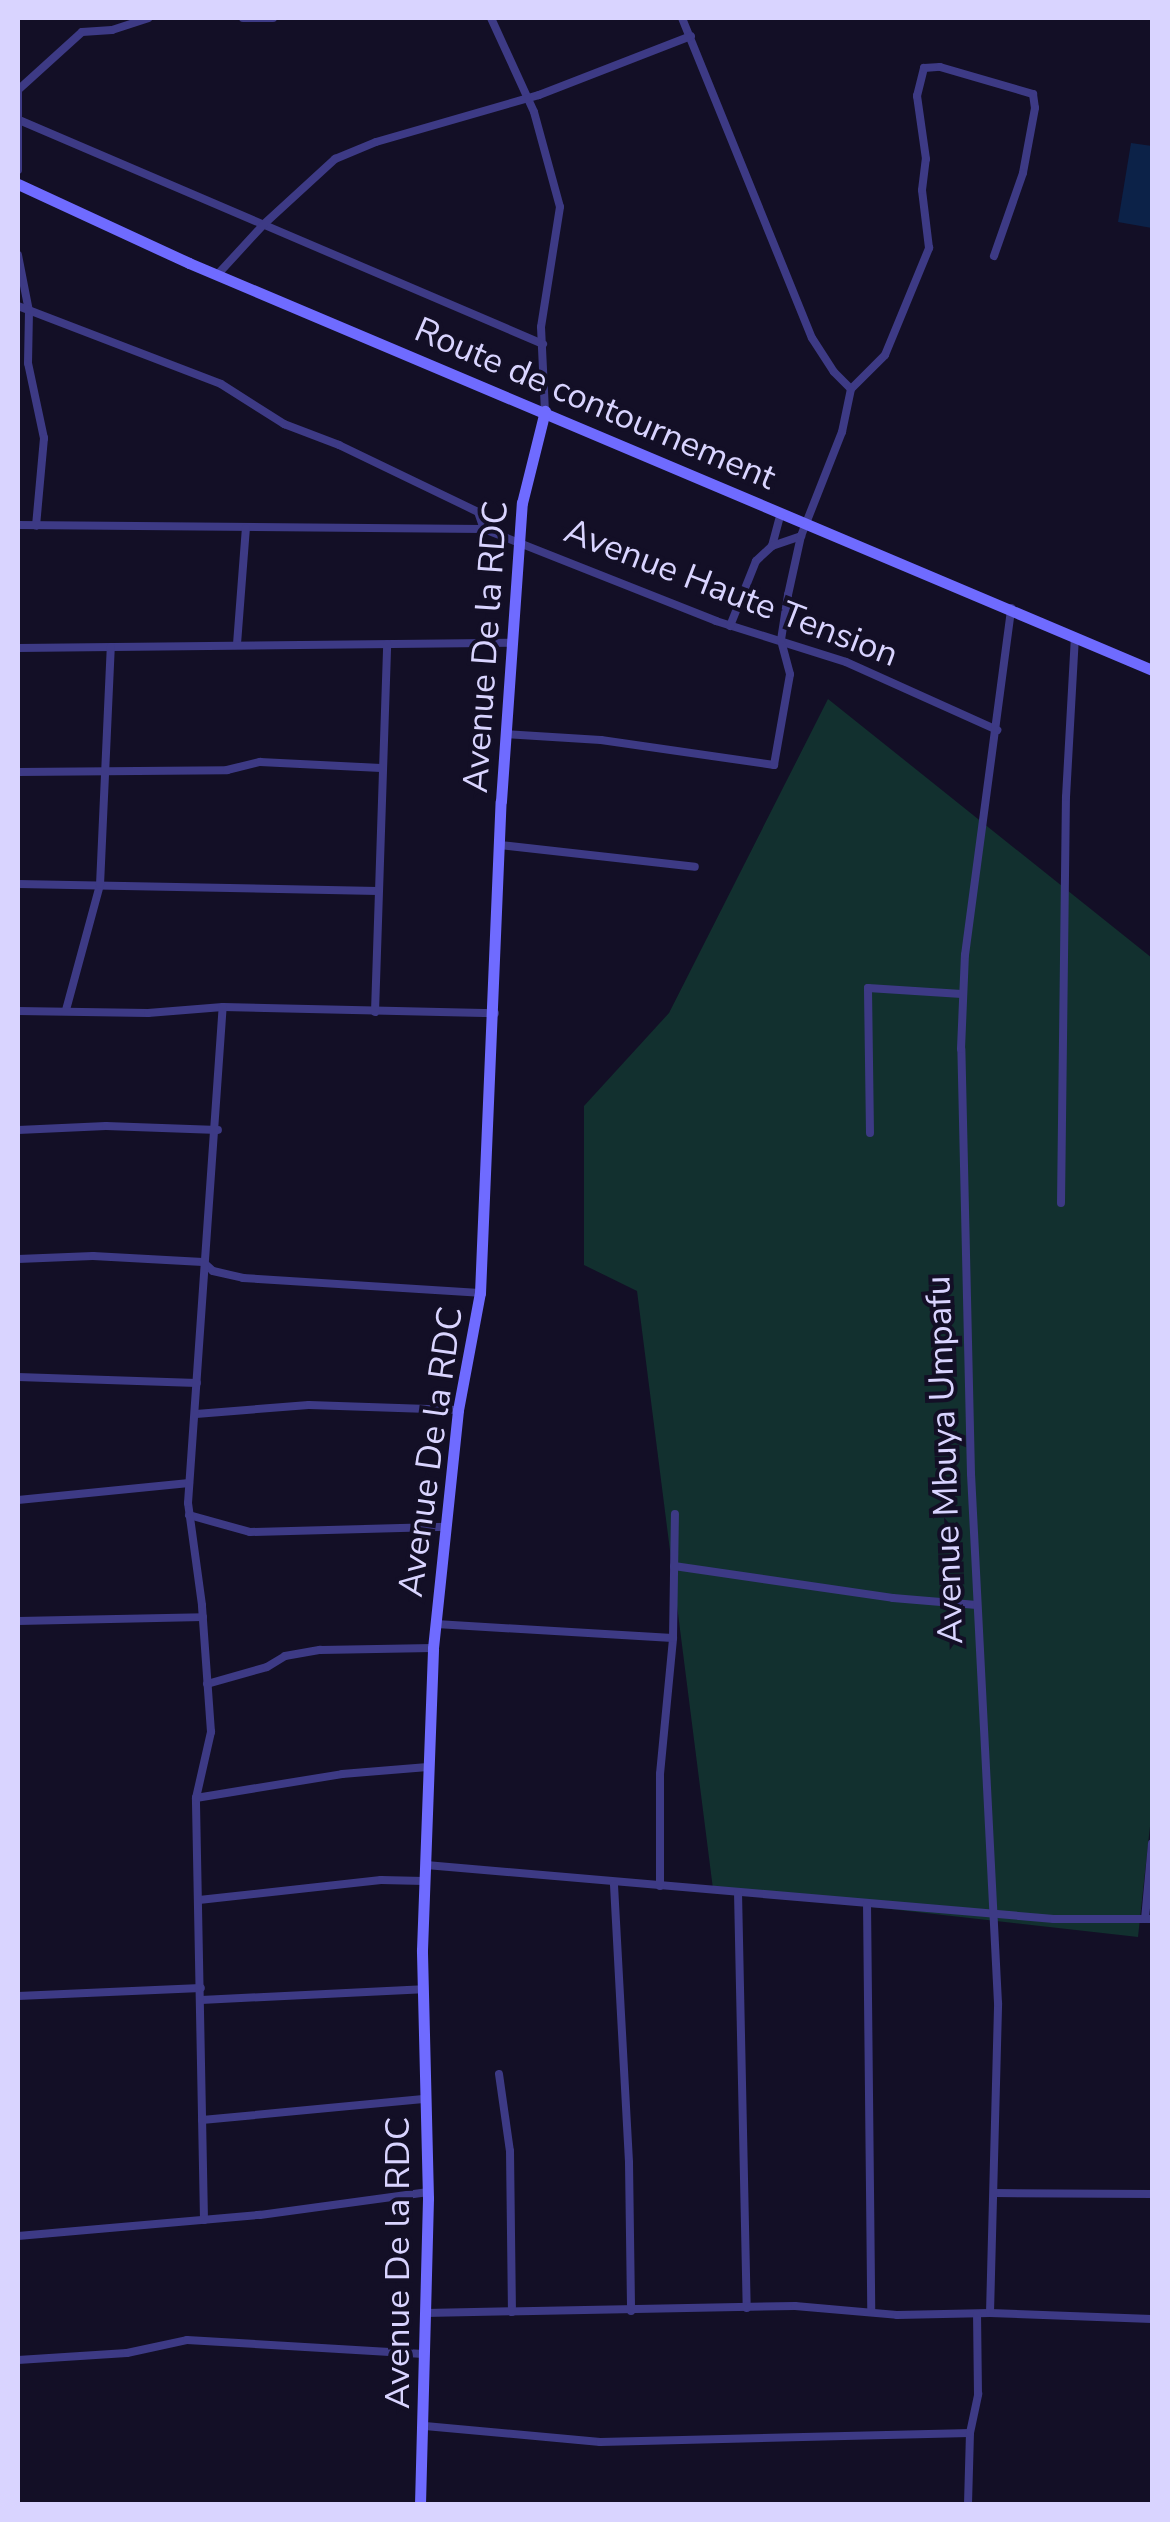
<!DOCTYPE html>
<html>
<head>
<meta charset="utf-8">
<style>
	body { margin:0 }
	#map { position:relative; width:1170px; height:2522px; overflow:hidden; background:#130f26; font-family:"Nunito Sans",sans-serif }
	div>[style] { position:absolute }
	[style*='--x'] { left:calc(var(--x)*1px); top:calc(var(--y)*1px); width:calc(var(--w)*1px); rotate:calc(var(--a)*1deg) }
	.green>* { inset:0; background:#12302f }
	.water>* { inset:0; background:#0c2248 }
	.street>* { height:8px; margin:-4px; padding:0 4px; transform-origin:4px; border-radius:4px; background:#3d3a85 }
	.secondary>* { height:11px; margin:-5.5px; padding:0 5.5px; transform-origin:5.5px; border-radius:5.5px; background:#6f6bff }
	span { translate:-50% -50%; white-space:nowrap; text-align:center; line-height:1.15; -webkit-text-stroke:8px #130f26; paint-order:stroke }
	.street-label { font-size:35px; color:#d9d4ff }
	.frame { position:absolute; inset:0; border:20px solid #d9d4ff; pointer-events:none }
</style>
</head>
<body>
<div id="map">
	<div class="green">
		<i style="clip-path:polygon(828px 699px,1152px 958px,1152px 1808px,1138px 1937px,713px 1889px,637px 1291px,584px 1265px,584px 1106px,669px 1013px)"></i>
	</div>
	<div class="water">
		<i style="clip-path:polygon(1131px 143px,1152px 146px,1152px 228px,1118px 222px)"></i>
	</div>
	<div class="street">
		<i style="--x:243;--y:18;--w:30;--a:0"></i>
		<i style="--x:491;--y:18;--w:103;--a:65.4"></i>
		<i style="--x:534;--y:112;--w:98;--a:74.7"></i>
		<i style="--x:560;--y:207;--w:121;--a:99"></i>
		<i style="--x:541;--y:327;--w:84;--a:87.3"></i>
		<i style="--x:682;--y:18;--w:345;--a:67.9"></i>
		<i style="--x:812;--y:338;--w:40;--a:57.1"></i>
		<i style="--x:834;--y:372;--w:24;--a:45"></i>
		<i style="--x:19;--y:120;--w:570;--a:23.15"></i>
		<i style="--x:18;--y:170;--w:80;--a:-90"></i>
		<i style="--x:18;--y:90;--w:86;--a:-42.2"></i>
		<i style="--x:82;--y:32;--w:30;--a:-4"></i>
		<i style="--x:112;--y:30;--w:38;--a:-18"></i>
		<i style="--x:18;--y:255;--w:57;--a:78.9"></i>
		<i style="--x:29;--y:311;--w:52;--a:91.1"></i>
		<i style="--x:28;--y:363;--w:77;--a:78"></i>
		<i style="--x:44;--y:438;--w:88;--a:95.2"></i>
		<i style="--x:218;--y:274;--w:67;--a:-47.4"></i>
		<i style="--x:263;--y:225;--w:98;--a:-42.5"></i>
		<i style="--x:335;--y:159;--w:44;--a:-22.5"></i>
		<i style="--x:376;--y:142;--w:170;--a:-16.1"></i>
		<i style="--x:539;--y:95;--w:163;--a:-21.2"></i>
		<i style="--x:18;--y:306;--w:217;--a:21"></i>
		<i style="--x:221;--y:384;--w:75;--a:32.4"></i>
		<i style="--x:284;--y:424;--w:59;--a:20.9"></i>
		<i style="--x:339;--y:445;--w:154;--a:25.7"></i>
		<i style="--x:478;--y:512;--w:18;--a:71"></i>
		<i style="--x:484;--y:529;--w:250;--a:21.6"></i>
		<i style="--x:716;--y:621;--w:136;--a:17.5"></i>
		<i style="--x:846;--y:662;--w:166;--a:24.2"></i>
		<i style="--x:851;--y:389;--w:48;--a:-45"></i>
		<i style="--x:885;--y:355;--w:116;--a:-67.6"></i>
		<i style="--x:929;--y:248;--w:58;--a:-96.9"></i>
		<i style="--x:922;--y:190;--w:31;--a:-83"></i>
		<i style="--x:926;--y:159;--w:64;--a:-98.1"></i>
		<i style="--x:917;--y:96;--w:29;--a:-76"></i>
		<i style="--x:924;--y:68;--w:16;--a:-4"></i>
		<i style="--x:940;--y:67;--w:97;--a:16.2"></i>
		<i style="--x:1033;--y:94;--w:14;--a:82"></i>
		<i style="--x:1035;--y:108;--w:66;--a:100.5"></i>
		<i style="--x:1023;--y:173;--w:88;--a:109.3"></i>
		<i style="--x:18;--y:525;--w:466;--a:0.5"></i>
		<i style="--x:772;--y:546;--w:34;--a:-75"></i>
		<i style="--x:730;--y:626;--w:70;--a:-68.2"></i>
		<i style="--x:756;--y:561;--w:22;--a:-43"></i>
		<i style="--x:772;--y:546;--w:31;--a:-19"></i>
		<i style="--x:237;--y:644;--w:116;--a:-85.6"></i>
		<i style="--x:18;--y:648;--w:495;--a:-0.6"></i>
		<i style="--x:505;--y:734;--w:96;--a:3.6"></i>
		<i style="--x:601;--y:740;--w:175;--a:8.2"></i>
		<i style="--x:774;--y:765;--w:92;--a:-80"></i>
		<i style="--x:790;--y:674;--w:35;--a:-105"></i>
		<i style="--x:781;--y:640;--w:46;--a:-81.2"></i>
		<i style="--x:788;--y:595;--w:60;--a:-77.6"></i>
		<i style="--x:801;--y:536;--w:112;--a:-68.5"></i>
		<i style="--x:842;--y:432;--w:44;--a:-78.2"></i>
		<i style="--x:18;--y:772;--w:209;--a:-0.5"></i>
		<i style="--x:227;--y:770;--w:34;--a:-14"></i>
		<i style="--x:260;--y:762;--w:121;--a:2.8"></i>
		<i style="--x:500;--y:845;--w:196;--a:6.4"></i>
		<i style="--x:18;--y:884;--w:360;--a:1.1"></i>
		<i style="--x:66;--y:1010;--w:130;--a:-74.8"></i>
		<i style="--x:100;--y:885;--w:238;--a:-87.4"></i>
		<i style="--x:18;--y:1011;--w:130;--a:0.9"></i>
		<i style="--x:148;--y:1013;--w:75;--a:-4.6"></i>
		<i style="--x:223;--y:1007;--w:272;--a:1.3"></i>
		<i style="--x:375;--y:1012;--w:368;--a:-88.1"></i>
		<i style="--x:18;--y:1130;--w:88;--a:-2.6"></i>
		<i style="--x:106;--y:1126;--w:112;--a:2"></i>
		<i style="--x:870;--y:1133;--w:145;--a:-90.8"></i>
		<i style="--x:868;--y:988;--w:94;--a:3.7"></i>
		<i style="--x:1061;--y:1203;--w:406;--a:-89.3"></i>
		<i style="--x:1066;--y:797;--w:160;--a:-86.8"></i>
		<i style="--x:18;--y:1259;--w:75;--a:-2.3"></i>
		<i style="--x:93;--y:1256;--w:110;--a:3.1"></i>
		<i style="--x:203;--y:1262;--w:13;--a:42"></i>
		<i style="--x:213;--y:1271;--w:31;--a:13"></i>
		<i style="--x:243;--y:1278;--w:237;--a:3.6"></i>
		<i style="--x:18;--y:1377;--w:179;--a:1.9"></i>
		<i style="--x:196;--y:1414;--w:113;--a:-4.6"></i>
		<i style="--x:309;--y:1405;--w:149;--a:1.9"></i>
		<i style="--x:18;--y:1500;--w:172;--a:-5.7"></i>
		<i style="--x:189;--y:1515;--w:63;--a:15.6"></i>
		<i style="--x:250;--y:1532;--w:197;--a:-1.5"></i>
		<i style="--x:674;--y:1566;--w:221;--a:8.3"></i>
		<i style="--x:893;--y:1598;--w:84;--a:4.8"></i>
		<i style="--x:18;--y:1621;--w:185;--a:-1.2"></i>
		<i style="--x:436;--y:1624;--w:237;--a:3.4"></i>
		<i style="--x:207;--y:1684;--w:62;--a:-15.8"></i>
		<i style="--x:267;--y:1667;--w:21;--a:-31"></i>
		<i style="--x:285;--y:1656;--w:36;--a:-10"></i>
		<i style="--x:320;--y:1650;--w:113;--a:-1"></i>
		<i style="--x:196;--y:1798;--w:148;--a:-9.3"></i>
		<i style="--x:342;--y:1774;--w:86;--a:-4.7"></i>
		<i style="--x:426;--y:1865;--w:630;--a:4.91"></i>
		<i style="--x:1054;--y:1919;--w:98;--a:0"></i>
		<i style="--x:614;--y:1885;--w:278;--a:86.9"></i>
		<i style="--x:629;--y:2163;--w:148;--a:89.2"></i>
		<i style="--x:660;--y:1886;--w:112;--a:-90"></i>
		<i style="--x:660;--y:1774;--w:137;--a:-84.5"></i>
		<i style="--x:673;--y:1638;--w:124;--a:-89.1"></i>
		<i style="--x:738;--y:1892;--w:416;--a:88.8"></i>
		<i style="--x:199;--y:1900;--w:183;--a:-6.3"></i>
		<i style="--x:381;--y:1880;--w:43;--a:1.3"></i>
		<i style="--x:867;--y:1903;--w:409;--a:89.4"></i>
		<i style="--x:1145;--y:1919;--w:76;--a:-84.7"></i>
		<i style="--x:18;--y:1996;--w:183;--a:-2.5"></i>
		<i style="--x:201;--y:2000;--w:222;--a:-2.8"></i>
		<i style="--x:499;--y:2074;--w:78;--a:81.9"></i>
		<i style="--x:510;--y:2151;--w:161;--a:89.3"></i>
		<i style="--x:202;--y:2120;--w:225;--a:-5.4"></i>
		<i style="--x:994;--y:2193;--w:158;--a:0.4"></i>
		<i style="--x:204;--y:2220;--w:422;--a:-91.1"></i>
		<i style="--x:196;--y:1798;--w:68;--a:-77.2"></i>
		<i style="--x:211;--y:1732;--w:127;--a:-94.1"></i>
		<i style="--x:202;--y:1605;--w:103;--a:-97.8"></i>
		<i style="--x:188;--y:1503;--w:497;--a:-86"></i>
		<i style="--x:18;--y:2236;--w:243;--a:-5"></i>
		<i style="--x:260;--y:2215;--w:170;--a:-7.8"></i>
		<i style="--x:425;--y:2313;--w:370;--a:-1.1"></i>
		<i style="--x:795;--y:2306;--w:102;--a:5"></i>
		<i style="--x:897;--y:2315;--w:93;--a:-1.2"></i>
		<i style="--x:990;--y:2313;--w:162;--a:2.1"></i>
		<i style="--x:990;--y:2313;--w:310;--a:-88.5"></i>
		<i style="--x:998;--y:2003;--w:530;--a:-92.92"></i>
		<i style="--x:971;--y:1474;--w:425;--a:-91.3"></i>
		<i style="--x:961;--y:1049;--w:94;--a:-87.6"></i>
		<i style="--x:965;--y:955;--w:350;--a:-82.4"></i>
		<i style="--x:18;--y:2360;--w:109;--a:-3.7"></i>
		<i style="--x:127;--y:2353;--w:61;--a:-12.2"></i>
		<i style="--x:187;--y:2340;--w:237;--a:3.4"></i>
		<i style="--x:425;--y:2426;--w:176;--a:5.2"></i>
		<i style="--x:600;--y:2442;--w:370;--a:-1.4"></i>
		<i style="--x:968;--y:2504;--w:71;--a:-88.4"></i>
		<i style="--x:970;--y:2433;--w:40;--a:-78"></i>
		<i style="--x:978;--y:2394;--w:80;--a:-90.7"></i>
	</div>
	<div class="secondary">
		<i style="--x:18;--y:184;--w:188;--a:24.8"></i>
		<i style="--x:189;--y:263;--w:1045;--a:22.91"></i>
		<i style="--x:420;--y:2504;--w:306;--a:-88.5"></i>
		<i style="--x:428;--y:2198;--w:248;--a:-91.4"></i>
		<i style="--x:422;--y:1950;--w:302;--a:-87.9"></i>
		<i style="--x:433;--y:1648;--w:239;--a:-84"></i>
		<i style="--x:458;--y:1410;--w:119;--a:-79.4"></i>
		<i style="--x:480;--y:1293;--w:492;--a:-87.6"></i>
		<i style="--x:501;--y:801;--w:299;--a:-86"></i>
		<i style="--x:522;--y:503;--w:95;--a:-76"></i>
	</div>
	<div class="street-label">
		<span style="left:595px;top:404px;rotate:23deg">Route de contournement</span>
		<span style="left:731px;top:593px;rotate:21deg">Avenue Haute Tension</span>
		<span style="left:486px;top:647px;rotate:-86deg">Avenue De la RDC</span>
		<span style="left:431px;top:1452px;rotate:-82deg">Avenue De la RDC</span>
		<span style="left:945px;top:1460px;rotate:-92deg">Avenue Mbuya Umpafu</span>
		<span style="left:398px;top:2263px;rotate:-90deg">Avenue De la RDC</span>
	</div>
	<div class="frame"></div>
</div>
</body>
</html>
